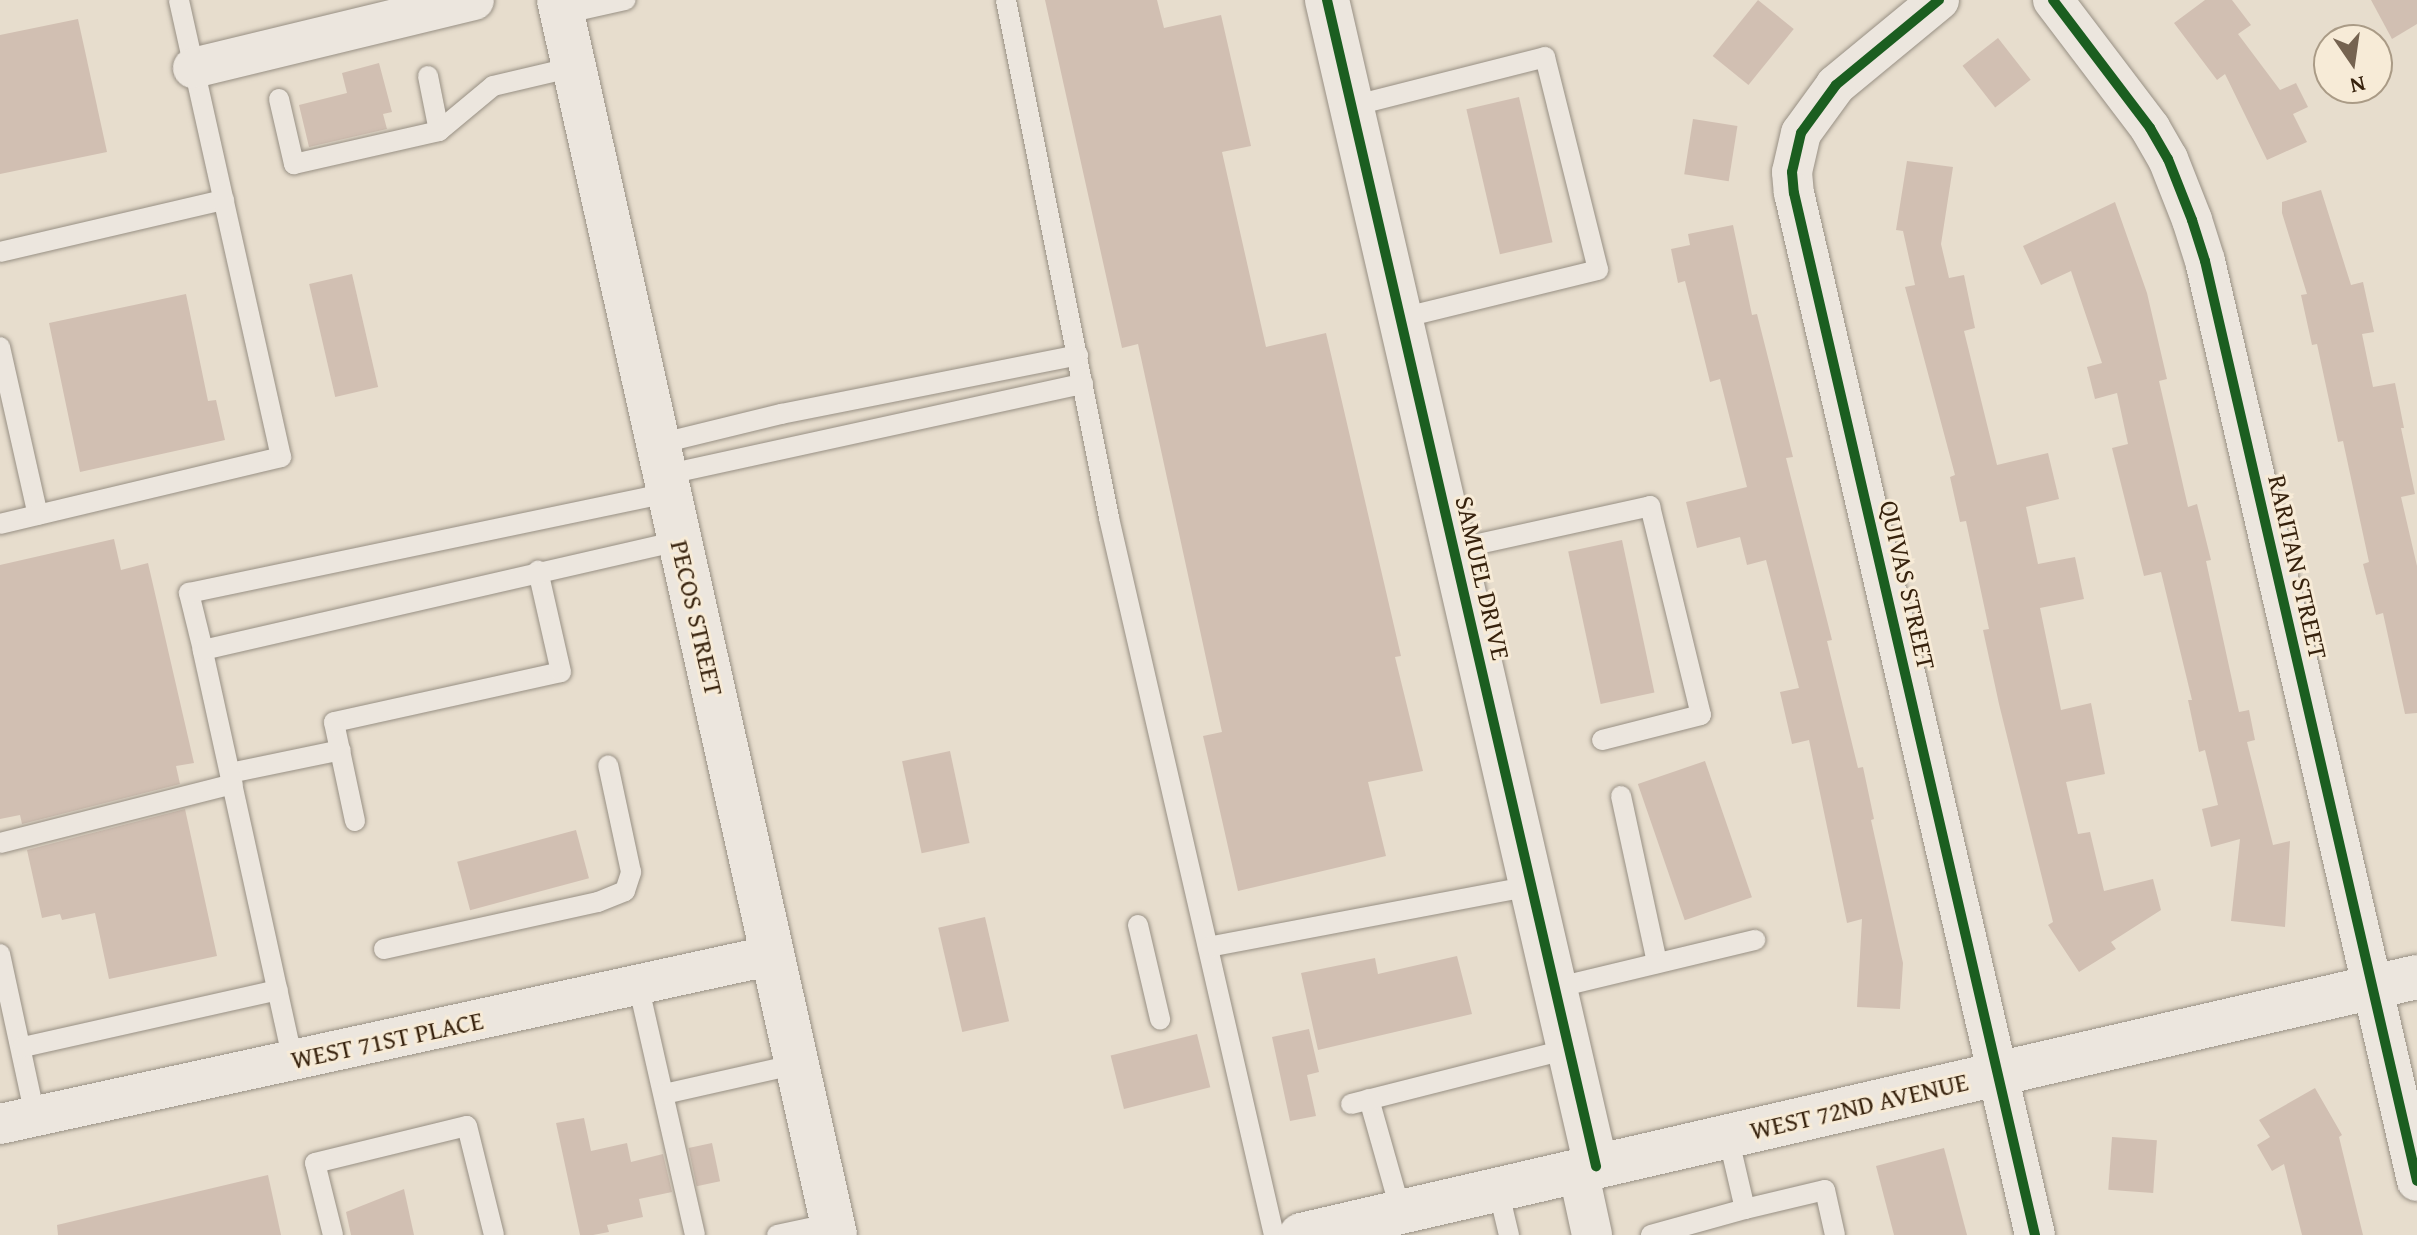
<!DOCTYPE html>
<html>
<head>
<meta charset="utf-8">
<style>
	body { margin:0 }
	#map { position:relative; width:2417px; height:1235px; overflow:hidden; background:#e7ddcd; font-family:"Gentium Book Plus",serif }
	div>[style] { position:absolute }
	[style*='--x'] { left:calc(var(--x)*1px); top:calc(var(--y)*1px); width:calc(var(--w)*1px); rotate:calc(var(--a)*1deg) }
	.building>* { inset:0; background:#d1bfb2; transform-origin:0 0 }
	.roads { filter:drop-shadow(0 0 2px #989084) drop-shadow(0 0 2px #989084) }
	.service>* { height:20px; margin:-10px; padding:0 10px; transform-origin:10px; border-radius:10px; background:#ece6de }
	.minor>* { height:40px; margin:-20px; padding:0 20px; transform-origin:20px; border-radius:20px; background:#ece6de }
	.tertiary>* { height:44px; margin:-22px; padding:0 22px; transform-origin:22px; border-radius:22px; background:#ece6de }
	.secondary>* { height:44px; margin:-22px; padding:0 22px; transform-origin:22px; border-radius:22px; background:#ece6de }
	.cycleway>* { height:10px; margin:-5px; padding:0 5px; transform-origin:5px; border-radius:5px; background:#1b5e20 }
	span { translate:-50% -50%; white-space:nowrap; text-align:center; line-height:1.15; -webkit-text-stroke:6px #f7ebd7; paint-order:stroke }
	.street-label { font-size:26px; color:#37220d }
	.north { position:absolute; left:2313px; top:24px; width:80px; height:80px; box-sizing:border-box; background:#f7ebd7; border:2px solid #aa9b86; border-radius:50%; rotate:167deg; font-size:22px; font-weight:700; line-height:32px; text-align:center; color:#37220d }
	.north::after { content:''; display:block; margin:auto; width:28px; height:36px; background:#756350; clip-path:polygon(50% 0,100% 100%,50% 72%,0 100%) }
</style>
</head>
<body>
<div id="map">
	<div class="building">
		<i style="clip-path:polygon(1045px 0,1157px 0,1164px 28px,1221px 15px,1251px 146px,1222px 152px,1266px 347px,1326px 333px,1401px 656px,1395px 657px,1423px 771px,1368px 782px,1386px 856px,1238px 891px,1203px 736px,1222px 732px,1138px 344px,1122px 348px)"></i>
		<i style="left:1758px;top:0;width:46px;height:72px;rotate:39deg"></i>
		<i style="clip-path:polygon(2205px 0,2232px 0,2251px 25px,2238px 34px,2280px 90px,2296px 83px,2308px 107px,2293px 114px,2307px 142px,2267px 160px,2225px 74px,2217px 80px,2174px 23px)"></i>
		<i style="clip-path:polygon(2371px 0,2417px 0,2417px 24px,2392px 39px)"></i>
		<i style="clip-path:polygon(78px 19px,107px 152px,0 174px,0 35px)"></i>
		<i style="left:1998px;top:38px;width:53px;height:45px;rotate:52deg"></i>
		<i style="clip-path:polygon(379px 63px,392px 112px,383px 114px,387px 129px,309px 147px,299px 105px,347px 93px,342px 73px)"></i>
		<i style="left:1519px;top:97px;width:149px;height:54px;rotate:77deg"></i>
		<i style="left:1693px;top:119px;width:45px;height:56px;rotate:9deg"></i>
		<i style="clip-path:polygon(1907px 161px,1953px 167px,1941px 244px,1949px 278px,1964px 275px,1975px 328px,1964px 331px,1997px 465px,2048px 453px,2059px 499px,2026px 507px,2038px 564px,2075px 557px,2084px 599px,2040px 608px,2061px 710px,2091px 703px,2105px 774px,2066px 782px,2078px 834px,2090px 832px,2104px 891px,2153px 879px,2161px 910px,2111px 942px,2116px 949px,2079px 972px,2048px 925px,2053px 922px,1999px 704px,1983px 630px,1989px 629px,1966px 521px,1960px 522px,1950px 477px,1955px 475px,1905px 287px,1915px 285px,1903px 231px,1896px 230px)"></i>
		<i style="clip-path:polygon(2321px 190px,2351px 285px,2363px 282px,2374px 332px,2362px 334px,2373px 387px,2395px 383px,2404px 428px,2401px 428px,2415px 494px,2401px 497px,2417px 566px,2417px 713px,2405px 714px,2383px 613px,2376px 615px,2363px 564px,2369px 562px,2343px 441px,2338px 442px,2317px 344px,2312px 345px,2301px 295px,2307px 294px,2282px 213px,2282px 202px)"></i>
		<i style="clip-path:polygon(2115px 202px,2147px 293px,2167px 379px,2159px 381px,2175px 450px,2188px 507px,2197px 504px,2211px 560px,2206px 561px,2239px 712px,2249px 710px,2255px 740px,2247px 742px,2273px 845px,2290px 841px,2285px 927px,2231px 921px,2240px 839px,2211px 847px,2202px 809px,2218px 805px,2205px 750px,2199px 752px,2188px 700px,2192px 700px,2161px 572px,2144px 576px,2112px 448px,2128px 444px,2117px 393px,2095px 399px,2087px 367px,2102px 363px,2071px 271px,2041px 285px,2023px 246px)"></i>
		<i style="clip-path:polygon(1733px 225px,1752px 315px,1757px 314px,1793px 457px,1786px 458px,1832px 640px,1827px 641px,1858px 768px,1863px 767px,1874px 819px,1871px 820px,1903px 963px,1900px 1009px,1857px 1007px,1862px 919px,1847px 923px,1809px 740px,1792px 744px,1780px 692px,1799px 688px,1766px 560px,1747px 565px,1740px 537px,1697px 548px,1686px 502px,1747px 487px,1720px 379px,1710px 382px,1685px 281px,1678px 283px,1671px 249px,1690px 245px,1688px 234px)"></i>
		<i style="left:352px;top:274px;width:116px;height:44px;rotate:77deg"></i>
		<i style="clip-path:polygon(186px 294px,208px 401px,216px 400px,225px 440px,80px 472px,49px 323px)"></i>
		<i style="clip-path:polygon(114px 539px,121px 570px,148px 563px,194px 763px,176px 766px,180px 784px,22px 824px,20px 815px,0 819px,0 565px)"></i>
		<i style="left:1622px;top:540px;width:156px;height:55px;rotate:78deg"></i>
		<i style="left:950px;top:751px;width:94px;height:49px;rotate:78deg"></i>
		<i style="left:1705px;top:761px;width:144px;height:71px;rotate:71deg"></i>
		<i style="clip-path:polygon(185px 809px,217px 956px,109px 979px,95px 913px,62px 920px,60px 914px,42px 918px,27px 850px)"></i>
		<i style="left:576px;top:830px;width:50px;height:123px;rotate:75deg"></i>
		<i style="left:985px;top:917px;width:107px;height:48px;rotate:77deg"></i>
		<i style="clip-path:polygon(1457px 956px,1472px 1014px,1318px 1050px,1301px 973px,1375px 958px,1378px 974px)"></i>
		<i style="clip-path:polygon(1309px 1029px,1319px 1072px,1307px 1075px,1316px 1116px,1290px 1121px,1272px 1037px)"></i>
		<i style="left:1197px;top:1034px;width:55px;height:89px;rotate:76deg"></i>
		<i style="clip-path:polygon(2315px 1088px,2342px 1135px,2339px 1137px,2363px 1235px,2302px 1235px,2284px 1164px,2272px 1171px,2257px 1145px,2270px 1137px,2259px 1120px)"></i>
		<i style="clip-path:polygon(584px 1118px,591px 1151px,627px 1143px,631px 1162px,663px 1154px,672px 1192px,639px 1199px,643px 1217px,607px 1225px,609px 1232px,593px 1235px,580px 1235px,556px 1123px)"></i>
		<i style="left:2112px;top:1137px;width:45px;height:53px;rotate:4deg"></i>
		<i style="left:712px;top:1143px;width:39px;height:24px;rotate:78deg"></i>
		<i style="clip-path:polygon(1944px 1148px,1967px 1235px,1894px 1235px,1876px 1166px)"></i>
		<i style="clip-path:polygon(268px 1175px,281px 1235px,58px 1235px,57px 1225px)"></i>
		<i style="clip-path:polygon(404px 1189px,414px 1235px,351px 1235px,346px 1212px)"></i>
	</div>
	<div class="roads">
		<div class="service">
			<i style="--x:1006;--y:0;--w:528;--a:78.75"></i>
			<i style="--x:1109;--y:518;--w:736;--a:77.04"></i>
			<i style="--x:562;--y:14;--w:65;--a:-12.5"></i>
			<i style="--x:428;--y:76;--w:56;--a:78.7"></i>
			<i style="--x:279;--y:99;--w:67;--a:77"></i>
			<i style="--x:294;--y:164;--w:149;--a:-12.8"></i>
			<i style="--x:439;--y:131;--w:70;--a:-39.8"></i>
			<i style="--x:493;--y:86;--w:83;--a:-13.2"></i>
			<i style="--x:1352;--y:106;--w:199;--a:-14.2"></i>
			<i style="--x:1545;--y:57;--w:219;--a:76"></i>
			<i style="--x:1598;--y:270;--w:203;--a:166.3"></i>
			<i style="--x:0;--y:252;--w:230;--a:-13.1"></i>
			<i style="--x:0;--y:347;--w:172;--a:77.3"></i>
			<i style="--x:658;--y:444;--w:127;--a:-13.7"></i>
			<i style="--x:781;--y:414;--w:303;--a:-11.2"></i>
			<i style="--x:664;--y:475;--w:429;--a:-12.3"></i>
			<i style="--x:0;--y:524;--w:289;--a:-13.4"></i>
			<i style="--x:281;--y:457;--w:468;--a:-102.6"></i>
			<i style="--x:1455;--y:549;--w:200;--a:-12.4"></i>
			<i style="--x:1650;--y:506;--w:215;--a:76.3"></i>
			<i style="--x:1701;--y:715;--w:102;--a:165.8"></i>
			<i style="--x:203;--y:650;--w:59;--a:-103.8"></i>
			<i style="--x:189;--y:593;--w:490;--a:-11.8"></i>
			<i style="--x:230;--y:773;--w:113;--a:-11.7"></i>
			<i style="--x:1621;--y:796;--w:171;--a:77.8"></i>
			<i style="--x:355;--y:821;--w:101;--a:-102"></i>
			<i style="--x:334;--y:722;--w:232;--a:-12.4"></i>
			<i style="--x:561;--y:672;--w:104;--a:-102.8"></i>
			<i style="--x:0;--y:843;--w:240;--a:-14.2"></i>
			<i style="--x:1138;--y:925;--w:97;--a:76.8"></i>
			<i style="--x:1208;--y:947;--w:329;--a:-10.7"></i>
			<i style="--x:384;--y:949;--w:219;--a:-12.4"></i>
			<i style="--x:598;--y:902;--w:29;--a:-22"></i>
			<i style="--x:625;--y:891;--w:20;--a:-72"></i>
			<i style="--x:631;--y:872;--w:109;--a:-102.1"></i>
			<i style="--x:0;--y:954;--w:166;--a:77.8"></i>
			<i style="--x:638;--y:984;--w:257;--a:77.2"></i>
			<i style="--x:1555;--y:988;--w:206;--a:-13.5"></i>
			<i style="--x:23;--y:1047;--w:261;--a:-12.6"></i>
			<i style="--x:293;--y:1061;--w:421;--a:-102.4"></i>
			<i style="--x:203;--y:650;--w:488;--a:-12.9"></i>
			<i style="--x:664;--y:1094;--w:136;--a:-12.7"></i>
			<i style="--x:1369;--y:1099;--w:117;--a:74.2"></i>
			<i style="--x:1351;--y:1104;--w:225;--a:-14.2"></i>
			<i style="--x:1728;--y:1136;--w:75;--a:76.9"></i>
			<i style="--x:1745;--y:1209;--w:82;--a:-13.4"></i>
			<i style="--x:1825;--y:1190;--w:46;--a:77.5"></i>
			<i style="--x:1498;--y:1189;--w:47;--a:76.6"></i>
			<i style="--x:333;--y:1235;--w:74;--a:-104"></i>
			<i style="--x:315;--y:1163;--w:156;--a:-13.7"></i>
			<i style="--x:467;--y:1126;--w:112;--a:76.1"></i>
			<i style="--x:777;--y:1235;--w:57;--a:-12.1"></i>
			<i style="--x:1651;--y:1235;--w:98;--a:-15.5"></i>
		</div>
		<div class="minor">
			<i style="--x:1939;--y:0;--w:134;--a:140.5"></i>
			<i style="--x:1836;--y:85;--w:59;--a:126.1"></i>
			<i style="--x:1801;--y:133;--w:40;--a:103"></i>
			<i style="--x:1792;--y:172;--w:21;--a:85"></i>
			<i style="--x:1794;--y:193;--w:1070;--a:76.98"></i>
			<i style="--x:2053;--y:0;--w:161;--a:52.8"></i>
			<i style="--x:2150;--y:128;--w:36;--a:60"></i>
			<i style="--x:2168;--y:159;--w:66;--a:68.5"></i>
			<i style="--x:2192;--y:220;--w:43;--a:72.4"></i>
			<i style="--x:2205;--y:261;--w:944;--a:77.02"></i>
			<i style="--x:193;--y:68;--w:289;--a:-13.6"></i>
			<i style="--x:0;--y:1124;--w:791;--a:-12.33"></i>
			<i style="--x:1578;--y:1170;--w:66;--a:77.8"></i>
		</div>
		<div class="tertiary">
			<i style="--x:1327;--y:0;--w:1197;--a:77.01"></i>
		</div>
		<div class="secondary">
			<i style="--x:559;--y:0;--w:1265;--a:77.4"></i>
			<i style="--x:1301;--y:1235;--w:1145;--a:-13.02"></i>
		</div>
	</div>
	<div class="cycleway">
		<i style="--x:1327;--y:0;--w:1197;--a:77.01"></i>
		<i style="--x:1939;--y:0;--w:134;--a:140.5"></i>
		<i style="--x:1836;--y:85;--w:59;--a:126.1"></i>
		<i style="--x:1801;--y:133;--w:40;--a:103"></i>
		<i style="--x:1792;--y:172;--w:21;--a:85"></i>
		<i style="--x:1794;--y:193;--w:1070;--a:76.98"></i>
		<i style="--x:2053;--y:0;--w:161;--a:52.8"></i>
		<i style="--x:2150;--y:128;--w:36;--a:60"></i>
		<i style="--x:2168;--y:159;--w:66;--a:68.5"></i>
		<i style="--x:2192;--y:220;--w:43;--a:72.4"></i>
		<i style="--x:2205;--y:261;--w:944;--a:77.02"></i>
	</div>
	<div class="street-label">
		<span style="left:2298px;top:567px;rotate:77deg">RARITAN STREET</span>
		<span style="left:1483px;top:578px;rotate:77deg">SAMUEL DRIVE</span>
		<span style="left:1908px;top:585px;rotate:77deg">QUIVAS STREET</span>
		<span style="left:697px;top:618px;rotate:77deg">PECOS STREET</span>
		<span style="left:387px;top:1040px;rotate:-12deg">WEST 71ST PLACE</span>
		<span style="left:1859px;top:1106px;rotate:-13deg">WEST 72ND AVENUE</span>
	</div>
	<div class="north">N</div>
</div>
</body>
</html>
